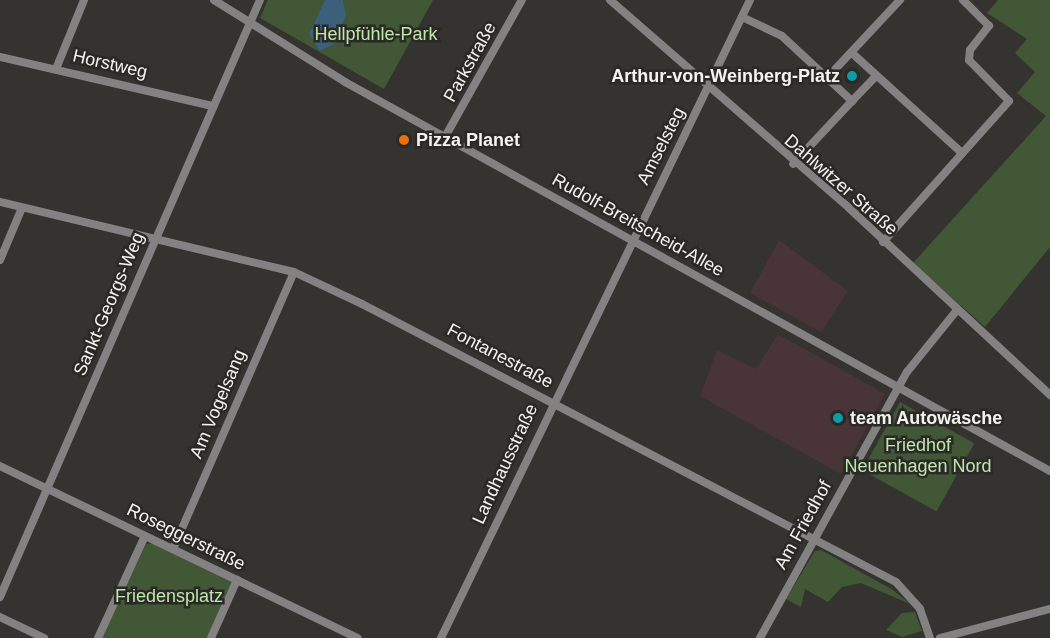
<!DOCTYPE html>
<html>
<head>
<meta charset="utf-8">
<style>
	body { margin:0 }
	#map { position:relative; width:1050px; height:638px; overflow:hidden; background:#343330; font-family:Helvetica,sans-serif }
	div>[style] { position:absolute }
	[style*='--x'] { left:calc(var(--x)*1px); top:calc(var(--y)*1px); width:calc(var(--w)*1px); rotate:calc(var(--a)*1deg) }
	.commercial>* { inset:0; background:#493437 }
	.green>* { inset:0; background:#415736; transform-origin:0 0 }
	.water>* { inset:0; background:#3c5f7b }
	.minor>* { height:8px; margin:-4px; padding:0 4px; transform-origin:4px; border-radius:4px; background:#838181 }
	.dots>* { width:16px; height:16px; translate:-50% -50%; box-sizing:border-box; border:3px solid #2a2926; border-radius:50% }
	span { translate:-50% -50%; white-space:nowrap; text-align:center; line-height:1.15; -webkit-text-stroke:5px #2a2926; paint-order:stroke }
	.park-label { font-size:18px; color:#bee7ab }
	.street-label { font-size:18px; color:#f4f3f1 }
	.poi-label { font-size:18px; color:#f4f3f1; font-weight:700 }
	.right { translate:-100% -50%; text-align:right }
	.left { translate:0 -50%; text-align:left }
</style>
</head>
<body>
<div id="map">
	<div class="commercial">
		<i style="clip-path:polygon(779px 240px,848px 291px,821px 332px,750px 293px)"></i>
		<i style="clip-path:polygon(778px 334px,885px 394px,841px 474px,700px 396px,717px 350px,756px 369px)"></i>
	</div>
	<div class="green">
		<i style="clip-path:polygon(268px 0,325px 0,322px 8px,344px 6px,343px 0,433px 0,384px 89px,260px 18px)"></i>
		<i style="clip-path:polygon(998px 0,1050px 0,1050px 247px,985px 327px,913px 263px,1046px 116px,1017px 93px,1035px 72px,1015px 53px,1027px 39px,987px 13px)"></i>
		<i style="left:900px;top:402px;width:85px;height:78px;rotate:29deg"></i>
		<i style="clip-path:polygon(154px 543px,233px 582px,207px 638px,101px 638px,146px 544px)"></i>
		<i style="clip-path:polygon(821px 550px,893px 590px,910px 604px,861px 583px,842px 587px,828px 602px,805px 589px,801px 607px,786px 599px,815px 551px)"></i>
		<i style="clip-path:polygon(915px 612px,922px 631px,902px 637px,886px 630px,902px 613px)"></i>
	</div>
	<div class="water">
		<i style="clip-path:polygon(325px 0,343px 0,346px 15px,334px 44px,320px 51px,309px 34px)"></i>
	</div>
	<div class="minor">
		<i style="--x:214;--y:0;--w:155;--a:32"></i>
		<i style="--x:345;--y:82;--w:805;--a:28.89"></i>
		<i style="--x:610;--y:0;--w:317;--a:41"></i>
		<i style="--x:849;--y:208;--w:275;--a:42.9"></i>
		<i style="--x:742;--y:17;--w:44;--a:25.4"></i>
		<i style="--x:782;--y:36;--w:96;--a:42.9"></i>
		<i style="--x:852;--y:101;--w:86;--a:133.1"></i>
		<i style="--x:852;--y:53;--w:149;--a:42.3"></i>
		<i style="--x:0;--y:57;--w:219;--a:13"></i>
		<i style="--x:56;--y:69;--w:74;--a:-67.9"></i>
		<i style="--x:827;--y:78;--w:107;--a:-46.9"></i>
		<i style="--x:852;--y:101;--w:35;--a:-46"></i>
		<i style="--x:445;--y:137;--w:157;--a:-60.7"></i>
		<i style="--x:0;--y:202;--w:302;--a:13.4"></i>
		<i style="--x:294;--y:272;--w:75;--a:25.2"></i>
		<i style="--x:362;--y:304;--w:602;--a:27.5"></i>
		<i style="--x:896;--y:582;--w:36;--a:48"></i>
		<i style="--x:920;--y:609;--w:31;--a:71"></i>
		<i style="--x:883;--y:242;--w:189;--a:-48.2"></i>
		<i style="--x:1009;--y:101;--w:57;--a:-134.3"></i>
		<i style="--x:969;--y:60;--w:10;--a:-84"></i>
		<i style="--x:970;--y:50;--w:31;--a:-52"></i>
		<i style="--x:989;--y:26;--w:37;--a:-135"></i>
		<i style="--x:0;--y:260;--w:56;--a:-67.1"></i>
		<i style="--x:0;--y:466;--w:397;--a:25.7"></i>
		<i style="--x:173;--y:549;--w:302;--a:-66.4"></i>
		<i style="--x:0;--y:597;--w:651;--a:-66.47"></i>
		<i style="--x:0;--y:617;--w:49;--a:25.5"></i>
		<i style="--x:98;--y:638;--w:112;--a:-65.3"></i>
		<i style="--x:211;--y:638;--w:64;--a:-65.9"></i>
		<i style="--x:441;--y:638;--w:709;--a:-64.16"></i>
		<i style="--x:760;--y:638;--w:304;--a:-61.1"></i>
		<i style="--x:907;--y:372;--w:80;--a:-51.1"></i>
		<i style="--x:940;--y:638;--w:114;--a:-14.8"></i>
	</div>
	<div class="dots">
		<i style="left:852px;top:76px;background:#0f9aa8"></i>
		<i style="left:404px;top:140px;background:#e8710a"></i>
		<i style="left:838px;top:418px;background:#0f9aa8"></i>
	</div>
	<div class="park-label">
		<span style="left:376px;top:34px">Hellpfühle-Park</span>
		<span style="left:918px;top:456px">Friedhof<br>Neuenhagen Nord</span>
		<span style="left:169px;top:596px">Friedensplatz</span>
	</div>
	<div class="street-label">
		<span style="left:470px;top:62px;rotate:-61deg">Parkstraße</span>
		<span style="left:110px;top:64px;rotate:13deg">Horstweg</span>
		<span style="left:661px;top:146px;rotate:-63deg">Amselsteg</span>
		<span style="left:841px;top:185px;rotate:41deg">Dahlwitzer Straße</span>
		<span style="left:638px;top:225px;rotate:29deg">Rudolf-Breitscheid-Allee</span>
		<span style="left:109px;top:304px;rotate:-67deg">Sankt-Georgs-Weg</span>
		<span style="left:500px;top:356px;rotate:28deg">Fontanestraße</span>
		<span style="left:218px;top:404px;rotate:-67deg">Am Vogelsang</span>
		<span style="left:505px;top:464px;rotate:-65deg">Landhausstraße</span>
		<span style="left:803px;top:525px;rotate:-61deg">Am Friedhof</span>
		<span style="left:186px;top:537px;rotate:26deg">Roseggerstraße</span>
	</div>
	<div class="poi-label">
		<span class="right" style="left:840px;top:76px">Arthur-von-Weinberg-Platz</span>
		<span class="left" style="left:416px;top:140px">Pizza Planet</span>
		<span class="left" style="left:850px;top:418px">team Autowäsche</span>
	</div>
</div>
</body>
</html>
